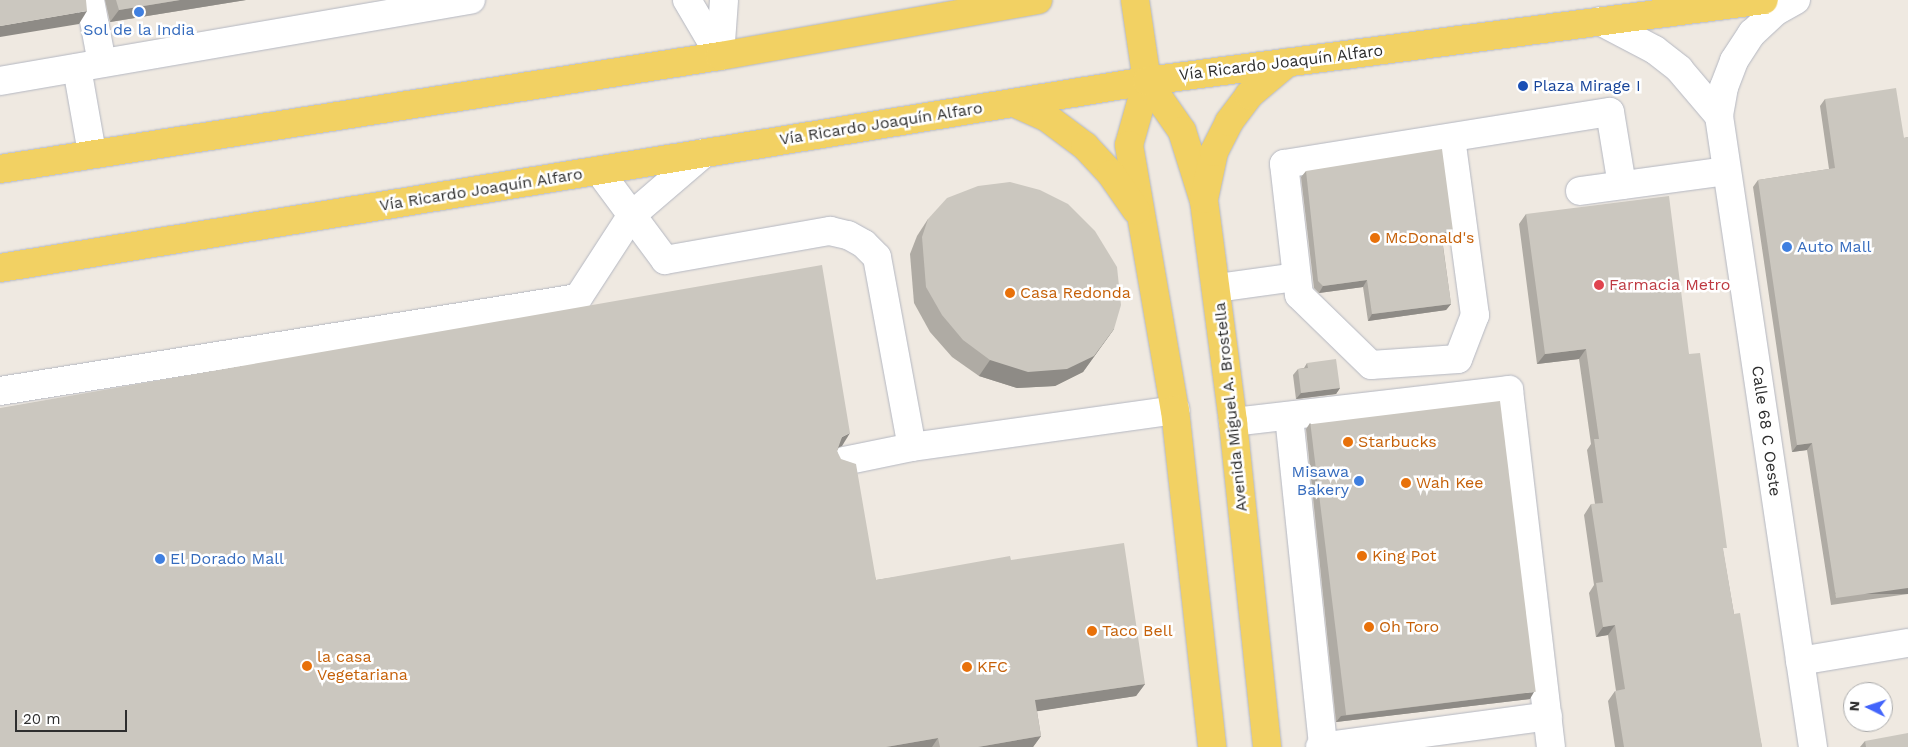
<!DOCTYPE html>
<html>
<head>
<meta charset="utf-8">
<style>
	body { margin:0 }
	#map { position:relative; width:1908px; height:747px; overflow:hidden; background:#efe9e1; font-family:"Work Sans",sans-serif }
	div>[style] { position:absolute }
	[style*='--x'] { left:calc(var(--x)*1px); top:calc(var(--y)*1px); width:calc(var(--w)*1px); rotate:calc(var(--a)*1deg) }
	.roads { filter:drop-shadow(0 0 1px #b4b7c1) drop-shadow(0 0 1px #b4b7c1) }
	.minor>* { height:28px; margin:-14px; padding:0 14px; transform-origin:14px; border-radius:14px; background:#fff }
	.major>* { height:28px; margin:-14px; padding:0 14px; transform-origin:14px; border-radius:14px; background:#f2d163 }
	.wall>* { inset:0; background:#afaba4 }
	.shaded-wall>* { inset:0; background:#8e8b86; transform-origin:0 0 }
	.building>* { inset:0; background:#cbc7bf; transform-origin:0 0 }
	.dots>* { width:14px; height:14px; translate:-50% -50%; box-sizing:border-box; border:2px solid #fff; border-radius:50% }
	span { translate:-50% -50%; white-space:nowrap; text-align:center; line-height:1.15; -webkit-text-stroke:5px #fff; paint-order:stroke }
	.shop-label { font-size:16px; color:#366cbe }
	.left { translate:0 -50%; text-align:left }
	.right { translate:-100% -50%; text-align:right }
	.street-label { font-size:16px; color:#2e2e2e }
	.transit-label { font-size:16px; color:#164399 }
	.food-label { font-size:16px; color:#c56008 }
	.health-label { font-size:16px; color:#be3a42 }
	.north { position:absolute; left:1843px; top:682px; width:50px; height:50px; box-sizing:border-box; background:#fff; border:1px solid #ababab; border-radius:50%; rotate:274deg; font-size:14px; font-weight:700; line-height:20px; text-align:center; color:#2e2e2e }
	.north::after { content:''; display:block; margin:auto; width:18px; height:22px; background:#4264fb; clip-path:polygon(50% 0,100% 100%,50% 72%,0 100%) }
	.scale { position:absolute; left:15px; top:710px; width:112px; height:22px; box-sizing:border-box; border:2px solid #2e2e2e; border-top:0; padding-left:6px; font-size:15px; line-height:18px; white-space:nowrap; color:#2e2e2e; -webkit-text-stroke:4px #fff; paint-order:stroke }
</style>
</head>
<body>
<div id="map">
	<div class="roads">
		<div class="minor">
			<i style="--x:90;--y:0;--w:64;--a:79.2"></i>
			<i style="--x:687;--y:0;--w:65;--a:59.5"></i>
			<i style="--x:1796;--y:0;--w:23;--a:151"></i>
			<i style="--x:1776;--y:11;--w:33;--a:137"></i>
			<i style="--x:1752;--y:33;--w:33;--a:123"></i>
			<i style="--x:1734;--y:61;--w:28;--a:111"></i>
			<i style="--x:1724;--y:87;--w:29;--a:100"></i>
			<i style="--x:1719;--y:116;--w:638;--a:81.53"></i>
			<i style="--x:1600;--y:21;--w:62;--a:27.8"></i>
			<i style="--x:1655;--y:50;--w:31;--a:38"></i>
			<i style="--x:1679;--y:69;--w:62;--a:49.6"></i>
			<i style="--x:720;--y:56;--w:56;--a:-85.9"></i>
			<i style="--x:77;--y:68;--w:86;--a:80"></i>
			<i style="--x:0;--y:81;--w:478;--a:-9.8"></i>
			<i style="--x:1451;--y:138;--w:179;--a:82.3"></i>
			<i style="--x:1475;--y:315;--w:47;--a:111.1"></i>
			<i style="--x:1458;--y:359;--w:87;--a:176.1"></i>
			<i style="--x:1371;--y:365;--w:100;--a:-135.8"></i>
			<i style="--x:1299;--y:295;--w:132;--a:-96.5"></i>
			<i style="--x:1284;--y:164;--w:330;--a:-9.1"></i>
			<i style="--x:1610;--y:112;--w:74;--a:80.7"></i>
			<i style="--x:599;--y:171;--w:111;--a:53.4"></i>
			<i style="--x:665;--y:260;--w:168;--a:-10"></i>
			<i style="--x:830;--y:231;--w:18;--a:13"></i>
			<i style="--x:848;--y:235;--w:18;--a:29"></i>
			<i style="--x:864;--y:244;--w:18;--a:45"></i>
			<i style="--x:877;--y:257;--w:193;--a:79.6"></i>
			<i style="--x:1580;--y:191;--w:147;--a:-7.8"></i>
			<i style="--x:1217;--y:288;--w:80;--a:-7.9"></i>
			<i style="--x:0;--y:391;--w:585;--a:-9.14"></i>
			<i style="--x:578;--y:298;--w:99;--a:-57"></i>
			<i style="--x:632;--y:215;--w:95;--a:-40.7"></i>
			<i style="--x:1289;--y:416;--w:333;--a:84.1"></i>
			<i style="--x:1233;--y:422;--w:278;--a:-6.6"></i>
			<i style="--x:1509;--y:390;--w:359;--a:83.3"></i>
			<i style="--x:844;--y:461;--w:69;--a:-11.6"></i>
			<i style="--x:912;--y:447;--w:266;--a:-8"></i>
			<i style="--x:1800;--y:661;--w:109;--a:-9.5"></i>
			<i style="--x:1320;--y:747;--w:230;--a:-7.7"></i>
		</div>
		<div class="major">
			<i style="--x:1135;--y:0;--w:82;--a:81.6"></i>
			<i style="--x:1147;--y:81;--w:66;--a:105.7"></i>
			<i style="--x:1129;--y:145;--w:269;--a:80.2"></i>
			<i style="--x:1175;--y:410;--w:339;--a:83.7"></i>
			<i style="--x:1147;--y:81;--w:61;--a:55"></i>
			<i style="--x:1182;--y:131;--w:73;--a:72.6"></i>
			<i style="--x:1204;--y:201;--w:223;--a:82.5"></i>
			<i style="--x:1233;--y:422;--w:327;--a:84"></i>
			<i style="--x:1014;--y:103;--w:35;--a:24"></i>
			<i style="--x:1046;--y:117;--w:49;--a:36.6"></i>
			<i style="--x:1085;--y:146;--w:38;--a:47"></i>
			<i style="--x:1111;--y:174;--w:44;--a:55.2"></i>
			<i style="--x:0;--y:169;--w:729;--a:-8.92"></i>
			<i style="--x:720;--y:56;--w:323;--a:-10"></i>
			<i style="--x:1204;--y:199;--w:48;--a:-78"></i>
			<i style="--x:1214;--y:152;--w:34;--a:-63"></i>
			<i style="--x:1229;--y:122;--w:34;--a:-53"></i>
			<i style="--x:1249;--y:95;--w:50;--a:-40.1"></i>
			<i style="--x:0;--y:268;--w:1162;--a:-9.26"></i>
			<i style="--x:1147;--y:81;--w:622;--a:-7.48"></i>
		</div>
	</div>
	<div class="wall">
		<i style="clip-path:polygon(105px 0,246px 0,110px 22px)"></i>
		<i style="clip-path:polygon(1825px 99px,1904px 138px,1908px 137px,1908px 594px,1831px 605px,1807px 450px,1792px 452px,1753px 187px,1758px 180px,1829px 169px,1820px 106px)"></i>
		<i style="clip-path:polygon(1306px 171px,1449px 238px,1442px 238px,1451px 304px,1446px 310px,1368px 321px,1363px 287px,1319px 293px,1314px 288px,1301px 177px)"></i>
		<i style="clip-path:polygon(1526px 214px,1689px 354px,1734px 614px,1762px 747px,1615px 747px,1608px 701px,1615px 691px,1616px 691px,1608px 635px,1596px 637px,1589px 593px,1594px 585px,1584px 515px,1591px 504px,1595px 504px,1587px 450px,1591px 444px,1579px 359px,1537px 364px,1519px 224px)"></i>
		<i style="clip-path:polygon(928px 219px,1114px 329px,1083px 372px,1055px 386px,1017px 388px,979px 376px,952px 357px,930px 332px,914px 303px,910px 254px,917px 236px)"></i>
		<i style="clip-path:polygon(1307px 363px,1340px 388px,1336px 394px,1296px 399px,1293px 375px,1298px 369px,1304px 368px)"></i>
		<i style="clip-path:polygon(1310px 423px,1530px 699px,1336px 722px,1306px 429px)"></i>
		<i style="clip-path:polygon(842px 446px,839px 447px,837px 451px,876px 580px,1011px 560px,1145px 684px,1136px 696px,1037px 711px,1041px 736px,1033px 747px,0 747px)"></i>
		<i style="clip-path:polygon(1865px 741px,1908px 747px,1860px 747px)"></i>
	</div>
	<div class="shaded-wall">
		<i style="clip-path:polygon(180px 0,246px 0,110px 22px,119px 10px)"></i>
		<i style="clip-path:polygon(87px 11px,79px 24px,0 37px,0 26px)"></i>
		<i style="clip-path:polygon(1453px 231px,1449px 238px,1437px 239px,1441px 233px)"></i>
		<i style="clip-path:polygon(1367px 280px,1363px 287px,1319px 293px,1323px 286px)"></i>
		<i style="clip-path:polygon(1451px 304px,1446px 310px,1368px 321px,1372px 314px)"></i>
		<i style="clip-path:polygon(1114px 329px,1083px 372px,1055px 386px,1017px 388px,979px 376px,990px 360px)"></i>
		<i style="clip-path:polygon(1586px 349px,1579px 359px,1537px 364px,1545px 354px)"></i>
		<i style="clip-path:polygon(1340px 388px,1336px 394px,1296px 399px,1301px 393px)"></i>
		<i style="clip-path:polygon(850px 433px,842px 446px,833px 450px,842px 437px)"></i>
		<i style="clip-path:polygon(1812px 443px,1807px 450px,1792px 452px,1797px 445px)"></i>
		<i style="left:1908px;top:588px;width:6px;height:73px;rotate:90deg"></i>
		<i style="clip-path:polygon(1615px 625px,1608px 635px,1596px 637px,1603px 627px)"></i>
		<i style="clip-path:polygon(1145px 684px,1136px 696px,1026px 713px,1035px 700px)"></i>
		<i style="clip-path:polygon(1534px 692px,1530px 699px,1336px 722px,1341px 716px)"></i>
		<i style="clip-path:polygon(1041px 736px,1033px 747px,978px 747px)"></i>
		<i style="clip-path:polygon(938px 738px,932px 747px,886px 747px)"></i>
	</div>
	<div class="building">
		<i style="clip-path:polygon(0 0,86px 0,87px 11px,0 26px)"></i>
		<i style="clip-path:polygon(116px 0,180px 0,119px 10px)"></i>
		<i style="clip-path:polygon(1896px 88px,1904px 138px,1908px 137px,1908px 588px,1836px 598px,1812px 443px,1797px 445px,1758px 180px,1835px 168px,1825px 99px)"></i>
		<i style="clip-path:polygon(1442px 149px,1453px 231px,1441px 233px,1451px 304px,1372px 314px,1367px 280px,1323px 286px,1318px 281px,1306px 171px)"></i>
		<i style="clip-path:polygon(1010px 182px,1040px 190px,1068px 204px,1095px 231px,1117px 267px,1121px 305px,1114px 329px,1094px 356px,1067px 369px,1028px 372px,990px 360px,963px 340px,942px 315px,926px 287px,922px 237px,928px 219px,947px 198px,978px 186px)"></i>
		<i style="clip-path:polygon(1669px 196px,1689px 354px,1700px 353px,1727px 548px,1723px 548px,1734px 614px,1740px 613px,1762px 747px,1624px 747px,1615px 691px,1625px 689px,1615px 625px,1603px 627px,1596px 583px,1603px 582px,1591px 504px,1603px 503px,1594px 439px,1599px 439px,1586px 349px,1545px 354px,1526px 214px)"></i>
		<i style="clip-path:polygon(822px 265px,850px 433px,842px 437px,837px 451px,841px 459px,856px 464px,876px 580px,1010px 556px,1011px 560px,1124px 543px,1145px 684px,1035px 700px,1041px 736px,978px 747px,940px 747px,938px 738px,886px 747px,0 747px,0 408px)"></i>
		<i style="clip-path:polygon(1336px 359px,1340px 388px,1301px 393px,1298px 369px,1308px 368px,1307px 363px)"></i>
		<i style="left:1500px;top:401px;width:293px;height:191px;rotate:83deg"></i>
		<i style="clip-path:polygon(1908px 733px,1908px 747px,1866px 747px,1865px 741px)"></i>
	</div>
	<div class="dots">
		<i style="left:139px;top:12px;background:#3f7fe0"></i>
		<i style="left:1523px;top:86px;background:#1a4fb4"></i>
		<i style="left:1375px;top:238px;background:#e8710a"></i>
		<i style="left:1787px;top:247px;background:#3f7fe0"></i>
		<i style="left:1599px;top:285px;background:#e0444e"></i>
		<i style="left:1010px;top:293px;background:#e8710a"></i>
		<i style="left:1348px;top:442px;background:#e8710a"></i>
		<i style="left:1359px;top:481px;background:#3f7fe0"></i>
		<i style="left:1406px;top:483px;background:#e8710a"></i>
		<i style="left:1362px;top:556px;background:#e8710a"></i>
		<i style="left:160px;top:559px;background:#3f7fe0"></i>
		<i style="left:1369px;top:627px;background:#e8710a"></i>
		<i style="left:1092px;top:631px;background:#e8710a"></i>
		<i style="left:307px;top:666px;background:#e8710a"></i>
		<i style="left:967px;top:667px;background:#e8710a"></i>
	</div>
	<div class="shop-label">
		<span style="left:139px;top:30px">Sol de la India</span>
		<span class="left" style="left:1797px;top:247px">Auto Mall</span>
		<span class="right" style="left:1349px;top:481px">Misawa<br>Bakery</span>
		<span class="left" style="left:170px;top:559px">El Dorado Mall</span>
	</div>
	<div class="street-label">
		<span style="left:1281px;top:63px;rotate:-7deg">Vía Ricardo Joaquín Alfaro</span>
		<span style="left:881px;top:124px;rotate:-9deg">Vía Ricardo Joaquín Alfaro</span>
		<span style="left:481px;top:190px;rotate:-9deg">Vía Ricardo Joaquín Alfaro</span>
		<span style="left:1231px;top:407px;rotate:-96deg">Avenida Miguel A. Brostella</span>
		<span style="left:1766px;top:431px;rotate:82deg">Calle 68 C Oeste</span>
	</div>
	<div class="transit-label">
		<span class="left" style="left:1533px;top:86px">Plaza Mirage I</span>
	</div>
	<div class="food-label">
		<span class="left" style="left:1385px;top:238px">McDonald's</span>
		<span class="left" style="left:1020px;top:293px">Casa Redonda</span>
		<span class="left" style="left:1358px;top:442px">Starbucks</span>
		<span class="left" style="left:1416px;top:483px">Wah Kee</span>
		<span class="left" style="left:1372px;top:556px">King Pot</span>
		<span class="left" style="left:1379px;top:627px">Oh Toro</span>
		<span class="left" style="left:1102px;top:631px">Taco Bell</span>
		<span class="left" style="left:317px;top:666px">la casa<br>Vegetariana</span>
		<span class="left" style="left:977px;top:667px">KFC</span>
	</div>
	<div class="health-label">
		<span class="left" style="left:1609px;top:285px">Farmacia Metro</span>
	</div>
	<div class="north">N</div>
	<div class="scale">20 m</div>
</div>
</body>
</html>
